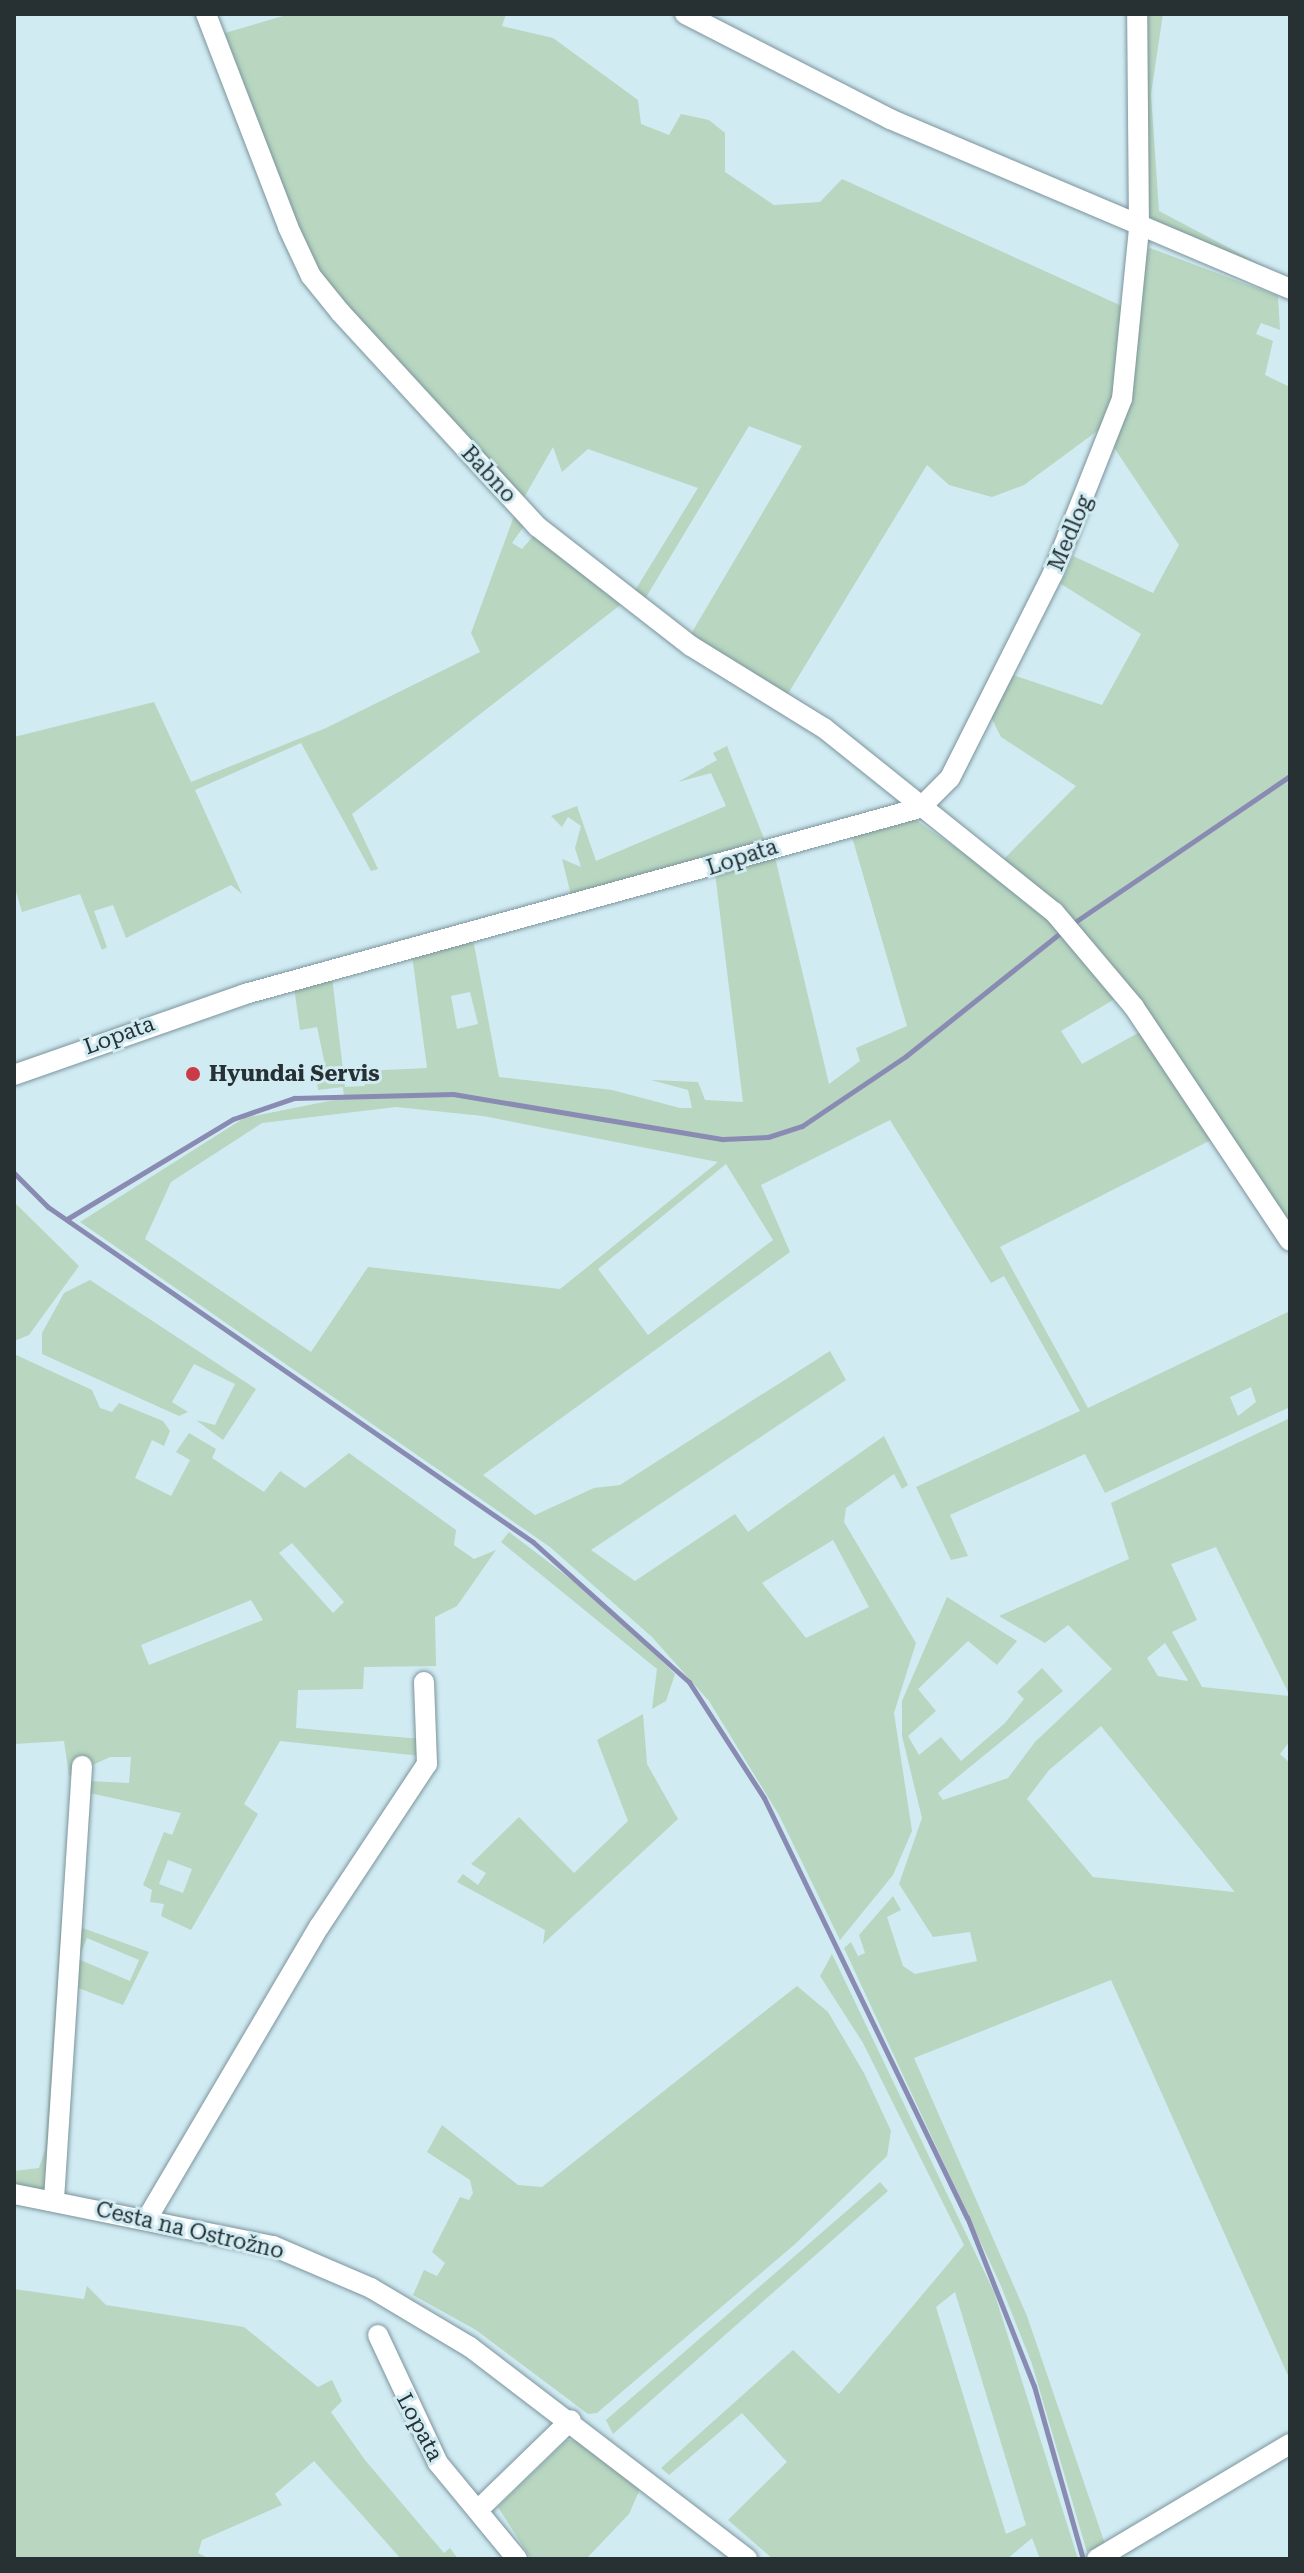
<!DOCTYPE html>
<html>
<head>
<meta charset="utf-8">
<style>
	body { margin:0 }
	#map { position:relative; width:1304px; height:2573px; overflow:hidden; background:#d1ebf3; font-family:"Roboto Serif",serif }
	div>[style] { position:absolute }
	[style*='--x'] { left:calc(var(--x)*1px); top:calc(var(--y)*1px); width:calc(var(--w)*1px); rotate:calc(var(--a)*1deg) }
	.green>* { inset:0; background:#b8d6c0 }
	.stream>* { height:5px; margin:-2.5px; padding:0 2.5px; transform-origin:2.5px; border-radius:2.5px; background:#8a8bb2 }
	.roads { filter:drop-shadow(0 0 2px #7c949c) drop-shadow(0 0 2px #7c949c) }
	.minor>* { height:20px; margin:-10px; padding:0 10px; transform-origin:10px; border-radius:10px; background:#fff }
	.dots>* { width:22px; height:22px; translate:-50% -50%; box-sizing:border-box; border:4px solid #d1ebf3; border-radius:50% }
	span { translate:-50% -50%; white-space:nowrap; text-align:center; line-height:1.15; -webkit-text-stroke:6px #d1ebf3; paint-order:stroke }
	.street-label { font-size:22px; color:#273134 }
	.poi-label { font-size:22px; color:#273134; font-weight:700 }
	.left { translate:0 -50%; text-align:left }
	.frame { position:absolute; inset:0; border:16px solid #273134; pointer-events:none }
</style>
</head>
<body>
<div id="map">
	<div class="green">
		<i style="clip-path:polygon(290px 14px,506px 14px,502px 26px,553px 38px,638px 100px,641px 124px,669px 135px,681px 114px,709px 120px,725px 133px,725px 172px,774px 205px,820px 202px,842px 179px,1124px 307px,1119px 388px,1104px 426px,1024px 485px,992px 497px,949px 485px,927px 465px,786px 697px,688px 639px,802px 446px,749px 426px,642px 604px,631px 597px,698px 488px,588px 449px,562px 472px,553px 447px,522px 501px,316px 276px,225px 33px)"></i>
		<i style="clip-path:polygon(1148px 14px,1163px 14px,1151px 94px,1159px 211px,1290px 280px,1155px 224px,1148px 213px)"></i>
		<i style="clip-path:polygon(1150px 248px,1278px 296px,1280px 330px,1261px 323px,1256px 334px,1273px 341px,1265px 375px,1290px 387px,1290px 1229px,1157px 1029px,998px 865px,1076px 786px,1001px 737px,990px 715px,1013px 675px,1102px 705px,1141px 634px,1061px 584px,1073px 556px,1153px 593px,1179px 545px,1113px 446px,1143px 254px)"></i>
		<i style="clip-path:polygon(517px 508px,524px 526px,512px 543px,522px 549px,536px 533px,624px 602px,352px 814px,378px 869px,371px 871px,301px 743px,195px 790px,242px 894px,231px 885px,126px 938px,113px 905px,94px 911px,107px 947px,102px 950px,80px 894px,22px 912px,14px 885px,14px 737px,154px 702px,191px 782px,326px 728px,480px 652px,471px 633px)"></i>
		<i style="clip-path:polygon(727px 746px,765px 841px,572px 899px,562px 859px,581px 867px,575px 848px,581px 826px,568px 817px,562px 827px,551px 816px,577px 806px,596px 861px,726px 806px,711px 773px,678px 782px,717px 760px,713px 753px)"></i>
		<i style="clip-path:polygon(evenodd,913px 818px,1028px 898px,1118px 997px,1061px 1031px,1082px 1064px,1138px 1033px,1145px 1036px,1215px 1138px,1000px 1247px,1088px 1408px,1290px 1311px,1290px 1407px,1105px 1493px,1085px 1454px,950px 1515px,968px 1556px,951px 1560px,916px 1487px,1080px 1411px,1004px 1276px,991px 1283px,890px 1120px,761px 1185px,790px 1252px,483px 1475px,535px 1515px,594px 1488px,620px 1485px,830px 1351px,846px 1380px,591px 1550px,635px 1581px,735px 1514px,748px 1532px,884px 1436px,908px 1485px,902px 1489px,894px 1474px,846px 1508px,844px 1522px,916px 1643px,894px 1713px,912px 1831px,893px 1875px,840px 1940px,779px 1815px,709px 1701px,652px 1637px,550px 1547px,80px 1222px,244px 1118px,344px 1098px,343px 1087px,318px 1090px,315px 1066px,325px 1065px,317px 1027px,300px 1030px,294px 987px,332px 977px,345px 1087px,365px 1086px,363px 1071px,427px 1068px,412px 955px,473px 939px,499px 1077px,612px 1090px,680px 1108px,692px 1108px,688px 1090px,651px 1080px,698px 1082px,705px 1100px,743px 1102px,715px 873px,774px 853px,829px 1084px,860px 1061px,856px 1048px,907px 1026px,850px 830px,913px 818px,470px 992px,478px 1024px,457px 1029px,451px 996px,470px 992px,913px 818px,396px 1107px,483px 1116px,718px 1162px,560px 1289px,368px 1267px,311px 1352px,145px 1239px,171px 1182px,262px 1123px,396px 1107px,913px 818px,726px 1164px,773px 1240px,648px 1335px,598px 1269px,726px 1164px,913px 818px,1251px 1387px,1256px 1402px,1238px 1416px,1230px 1397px,1251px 1387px,913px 818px,833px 1540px,869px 1607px,806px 1638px,762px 1583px,833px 1540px)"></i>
		<i style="clip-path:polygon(14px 1202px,79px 1266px,29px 1335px,14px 1341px)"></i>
		<i style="clip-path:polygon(90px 1280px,256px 1389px,223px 1440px,196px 1420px,215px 1425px,235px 1384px,194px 1364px,172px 1402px,188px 1412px,179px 1416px,42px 1354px,42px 1333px,64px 1293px)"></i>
		<i style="clip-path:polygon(evenodd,14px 1354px,92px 1390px,100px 1408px,112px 1412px,119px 1403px,163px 1421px,170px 1431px,164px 1446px,152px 1440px,135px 1478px,171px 1496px,190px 1460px,176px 1452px,189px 1433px,216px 1449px,212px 1458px,264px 1492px,280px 1471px,305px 1488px,349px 1453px,456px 1530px,454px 1545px,474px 1559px,496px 1550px,457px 1606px,435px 1617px,436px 1666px,364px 1667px,363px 1689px,298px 1690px,296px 1728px,421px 1739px,421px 1756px,280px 1741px,244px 1804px,258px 1814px,191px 1930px,161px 1916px,164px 1904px,150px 1902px,152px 1890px,143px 1885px,164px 1832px,172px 1835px,181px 1813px,85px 1792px,89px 1781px,129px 1783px,131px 1757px,110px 1757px,69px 1776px,64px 1741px,14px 1744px,14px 1354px,292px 1543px,344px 1602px,333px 1613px,279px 1553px,292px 1543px,14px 1354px,251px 1600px,263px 1620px,149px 1665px,141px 1645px,251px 1600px,14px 1354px,168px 1860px,192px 1869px,183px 1893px,159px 1884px,168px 1860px)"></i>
		<i style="clip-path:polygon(evenodd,1290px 1418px,1290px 1741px,1280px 1754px,1290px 1763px,1290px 2380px,1111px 1980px,914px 2058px,1027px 2316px,1105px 2544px,1087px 2552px,1032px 2364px,1001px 2286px,844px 1948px,851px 1942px,858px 1956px,865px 1953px,859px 1935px,893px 1896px,901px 1910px,887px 1917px,903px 1966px,915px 1974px,977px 1961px,970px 1932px,933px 1937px,899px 1884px,922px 1818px,902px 1736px,902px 1701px,947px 1597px,1017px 1641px,997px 1665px,968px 1641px,918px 1689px,936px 1711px,908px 1736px,919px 1755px,941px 1737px,961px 1761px,1005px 1723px,1024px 1699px,1017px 1692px,1042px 1668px,1063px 1691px,938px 1793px,943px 1800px,1008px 1778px,1035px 1742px,1112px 1669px,1068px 1625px,1045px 1643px,999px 1616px,1129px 1559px,1111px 1503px,1290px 1418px,1216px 1547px,1290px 1696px,1202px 1687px,1172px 1632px,1197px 1620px,1171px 1564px,1216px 1547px,1290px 1418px,1165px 1643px,1188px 1680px,1187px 1681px,1158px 1676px,1147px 1658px,1165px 1643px,1290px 1418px,1101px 1726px,1234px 1891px,1234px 1892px,1093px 1877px,1027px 1799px,1049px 1770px,1101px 1726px)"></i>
		<i style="clip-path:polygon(509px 1532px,602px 1603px,675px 1674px,666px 1701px,652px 1709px,657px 1669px,501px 1542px)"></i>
		<i style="clip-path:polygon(643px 1714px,647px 1764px,678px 1819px,543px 1944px,545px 1930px,457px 1882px,463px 1874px,478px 1885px,486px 1873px,471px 1864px,519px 1817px,574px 1873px,628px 1821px,597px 1740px)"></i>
		<i style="clip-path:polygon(61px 1918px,65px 1920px,52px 2195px,14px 2188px,14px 2171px,39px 2168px,45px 2150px)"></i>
		<i style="clip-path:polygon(evenodd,77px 1926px,149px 1952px,123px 2005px,73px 1986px,77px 1926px,87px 1938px,139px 1960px,130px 1981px,78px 1959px,87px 1938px)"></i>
		<i style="clip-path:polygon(evenodd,832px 1954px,994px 2292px,1078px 2559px,1040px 2559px,1032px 2538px,1007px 2559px,773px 2559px,728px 2520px,787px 2462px,742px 2413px,669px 2475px,661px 2468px,793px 2350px,839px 2394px,964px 2245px,863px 2043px,820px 1976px,832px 1954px,955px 2292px,1026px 2525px,1006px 2534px,936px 2307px,955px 2292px)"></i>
		<i style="clip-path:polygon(797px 1986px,828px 2012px,864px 2073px,891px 2131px,887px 2156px,794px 2245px,597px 2413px,588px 2414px,476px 2330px,413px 2295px,424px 2270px,437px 2276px,445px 2263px,432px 2252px,460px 2197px,469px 2200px,473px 2193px,470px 2180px,427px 2152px,442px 2125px,518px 2185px,542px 2187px)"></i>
		<i style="clip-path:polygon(880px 2182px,888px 2191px,613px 2434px,606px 2420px)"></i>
		<i style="clip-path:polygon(87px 2286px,106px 2305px,244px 2327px,318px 2387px,332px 2380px,342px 2401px,331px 2412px,365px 2460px,444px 2553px,450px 2548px,458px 2559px,401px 2559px,314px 2461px,275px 2494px,282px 2505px,202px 2540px,198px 2553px,210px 2559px,14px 2559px,14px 2289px,84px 2299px)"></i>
		<i style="clip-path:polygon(567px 2440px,581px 2441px,640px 2489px,629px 2514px,586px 2559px,531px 2559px,498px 2507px)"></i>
	</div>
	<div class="stream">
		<i style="--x:1072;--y:924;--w:263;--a:-34.2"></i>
		<i style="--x:14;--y:1173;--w:48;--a:45"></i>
		<i style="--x:48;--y:1207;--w:589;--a:34.63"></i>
		<i style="--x:533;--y:1542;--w:210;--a:41.9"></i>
		<i style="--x:689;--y:1682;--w:138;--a:57.1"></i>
		<i style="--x:764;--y:1798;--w:466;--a:64.2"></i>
		<i style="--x:967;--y:2217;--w:182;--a:68.4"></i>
		<i style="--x:1034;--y:2386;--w:180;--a:74.2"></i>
		<i style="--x:67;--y:1219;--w:194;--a:-31.1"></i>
		<i style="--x:233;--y:1119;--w:65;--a:-19"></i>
		<i style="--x:294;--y:1098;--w:159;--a:-1.4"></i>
		<i style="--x:453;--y:1094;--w:274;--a:9.5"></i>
		<i style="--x:723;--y:1139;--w:45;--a:-2.5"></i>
		<i style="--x:768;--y:1137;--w:36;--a:-18"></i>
		<i style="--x:802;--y:1126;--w:125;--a:-33.9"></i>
		<i style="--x:906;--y:1056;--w:202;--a:-38.6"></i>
	</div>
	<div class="roads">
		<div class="minor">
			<i style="--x:206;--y:14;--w:228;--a:68.9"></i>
			<i style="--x:288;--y:227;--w:54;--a:64.9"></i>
			<i style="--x:311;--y:276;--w:46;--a:51.1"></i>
			<i style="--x:340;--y:312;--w:292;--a:47.4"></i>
			<i style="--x:538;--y:527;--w:194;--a:37.9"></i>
			<i style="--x:691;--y:646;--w:156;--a:31.7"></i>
			<i style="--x:824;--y:728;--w:295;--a:38.7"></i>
			<i style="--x:1054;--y:912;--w:124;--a:49.9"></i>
			<i style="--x:1134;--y:1007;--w:281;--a:56.3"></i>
			<i style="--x:685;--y:14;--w:230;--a:27.1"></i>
			<i style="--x:890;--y:119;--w:435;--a:23"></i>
			<i style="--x:920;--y:808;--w:42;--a:-45"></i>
			<i style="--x:950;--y:778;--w:229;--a:-63.3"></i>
			<i style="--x:1053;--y:573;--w:187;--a:-68.4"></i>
			<i style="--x:1122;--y:399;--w:172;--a:-84.3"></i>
			<i style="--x:1139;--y:228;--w:214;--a:-90.5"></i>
			<i style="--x:14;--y:1075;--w:245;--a:-19.3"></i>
			<i style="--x:245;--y:994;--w:700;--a:-15.41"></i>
			<i style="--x:14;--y:2194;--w:264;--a:11.4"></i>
			<i style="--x:273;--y:2246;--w:107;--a:23.2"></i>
			<i style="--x:371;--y:2288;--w:115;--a:30.8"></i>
			<i style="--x:470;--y:2347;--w:349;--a:37.4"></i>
			<i style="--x:54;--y:2200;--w:435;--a:-86.3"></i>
			<i style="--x:148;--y:2217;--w:337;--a:-59.5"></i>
			<i style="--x:319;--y:1927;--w:196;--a:-56.5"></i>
			<i style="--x:427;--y:1764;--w:82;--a:-92.1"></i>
			<i style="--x:378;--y:2335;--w:141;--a:64.9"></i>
			<i style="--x:438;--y:2463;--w:124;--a:50.5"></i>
			<i style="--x:478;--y:2510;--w:129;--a:-44.1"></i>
			<i style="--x:1097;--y:2559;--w:225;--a:-30.8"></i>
		</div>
	</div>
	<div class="dots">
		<i style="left:193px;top:1074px;background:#ca3a47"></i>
	</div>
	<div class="street-label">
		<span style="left:489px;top:474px;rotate:47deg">Babno</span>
		<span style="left:1070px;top:533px;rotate:-67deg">Medlog</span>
		<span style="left:742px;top:857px;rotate:-18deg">Lopata</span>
		<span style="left:119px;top:1035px;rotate:-20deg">Lopata</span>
		<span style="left:190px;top:2230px;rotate:13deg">Cesta na Ostrožno</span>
		<span style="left:420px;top:2427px;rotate:62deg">Lopata</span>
	</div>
	<div class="poi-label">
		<span class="left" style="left:209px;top:1074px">Hyundai Servis</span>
	</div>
	<div class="frame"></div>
</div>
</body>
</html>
